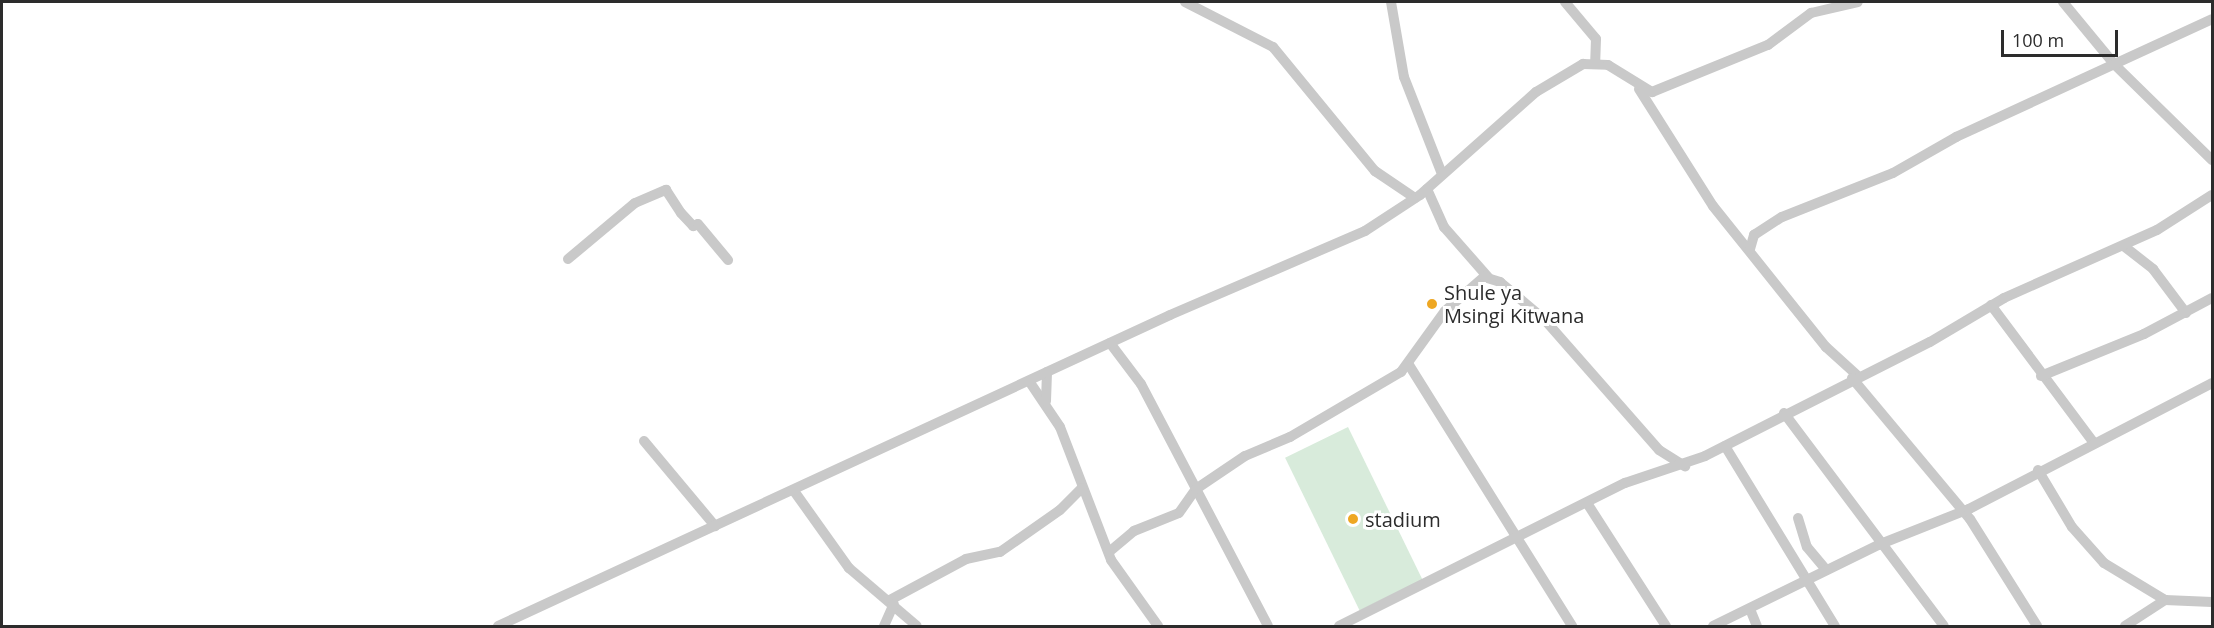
<!DOCTYPE html>
<html>
<head>
<meta charset="utf-8">
<style>
	body { margin:0 }
	#map { position:relative; width:2214px; height:628px; overflow:hidden; background:#fff; font-family:"Open Sans",sans-serif }
	div>[style] { position:absolute }
	[style*='--x'] { left:calc(var(--x)*1px); top:calc(var(--y)*1px); width:calc(var(--w)*1px); rotate:calc(var(--a)*1deg) }
	.green>* { inset:0; background:#d8ebdb; transform-origin:0 0 }
	.minor>* { height:10px; margin:-5px; padding:0 5px; transform-origin:5px; border-radius:5px; background:#c9c9c9 }
	.dots>* { width:16px; height:16px; translate:-50% -50%; box-sizing:border-box; border:3px solid #fff; border-radius:50% }
	span { translate:-50% -50%; white-space:nowrap; text-align:center; line-height:1.15; -webkit-text-stroke:6px #fff; paint-order:stroke }
	.poi-label { font-size:20px; color:#2c2c2c }
	.left { translate:0 -50%; text-align:left }
	.frame { position:absolute; inset:0; border:3px solid #2c2c2c; pointer-events:none }
	.scale { position:absolute; left:2001px; top:30px; width:117px; height:27px; box-sizing:border-box; border:3px solid #2c2c2c; border-top:0; padding-left:8px; font-size:18px; line-height:21px; white-space:nowrap; color:#2c2c2c; -webkit-text-stroke:4px #fff; paint-order:stroke }
</style>
</head>
<body>
<div id="map">
	<div class="green">
		<i style="left:1348px;top:427px;width:170px;height:70px;rotate:64deg"></i>
	</div>
	<div class="minor">
		<i style="--x:1185;--y:2;--w:99;--a:27.1"></i>
		<i style="--x:1273;--y:47;--w:161;--a:50.6"></i>
		<i style="--x:1375;--y:171;--w:48;--a:34"></i>
		<i style="--x:1391;--y:2;--w:76;--a:80.2"></i>
		<i style="--x:1404;--y:77;--w:104;--a:68.6"></i>
		<i style="--x:1565;--y:2;--w:48;--a:50"></i>
		<i style="--x:1596;--y:39;--w:24;--a:92"></i>
		<i style="--x:2063;--y:2;--w:82;--a:50.5"></i>
		<i style="--x:2115;--y:65;--w:136;--a:44.4"></i>
		<i style="--x:1639;--y:89;--w:138;--a:57.7"></i>
		<i style="--x:1713;--y:206;--w:181;--a:51.3"></i>
		<i style="--x:1826;--y:347;--w:43;--a:42.2"></i>
		<i style="--x:1427;--y:189;--w:42;--a:65.9"></i>
		<i style="--x:1444;--y:227;--w:67;--a:48.7"></i>
		<i style="--x:2125;--y:247;--w:36;--a:38"></i>
		<i style="--x:2153;--y:269;--w:55;--a:53.1"></i>
		<i style="--x:1750;--y:249;--w:15;--a:-74"></i>
		<i style="--x:1754;--y:235;--w:33;--a:-33"></i>
		<i style="--x:1782;--y:217;--w:119;--a:-21.6"></i>
		<i style="--x:1893;--y:173;--w:73;--a:-29.7"></i>
		<i style="--x:1956;--y:137;--w:282;--a:-24.7"></i>
		<i style="--x:568;--y:259;--w:87;--a:-39.9"></i>
		<i style="--x:635;--y:203;--w:34;--a:-23"></i>
		<i style="--x:666;--y:190;--w:27;--a:57"></i>
		<i style="--x:681;--y:213;--w:18;--a:47"></i>
		<i style="--x:693;--y:226;--w:5;--a:-22"></i>
		<i style="--x:698;--y:224;--w:47;--a:50.2"></i>
		<i style="--x:1991;--y:305;--w:171;--a:53.3"></i>
		<i style="--x:1110;--y:343;--w:51;--a:52.9"></i>
		<i style="--x:1141;--y:384;--w:273;--a:62.3"></i>
		<i style="--x:1409;--y:365;--w:308;--a:58"></i>
		<i style="--x:2041;--y:376;--w:111;--a:-22.2"></i>
		<i style="--x:2144;--y:334;--w:77;--a:-27.9"></i>
		<i style="--x:1852;--y:378;--w:184;--a:50.1"></i>
		<i style="--x:1970;--y:519;--w:126;--a:57.9"></i>
		<i style="--x:1029;--y:381;--w:55;--a:56"></i>
		<i style="--x:1060;--y:427;--w:142;--a:69"></i>
		<i style="--x:1111;--y:560;--w:81;--a:54.5"></i>
		<i style="--x:1046;--y:401;--w:29;--a:-88"></i>
		<i style="--x:1784;--y:413;--w:266;--a:53.1"></i>
		<i style="--x:644;--y:441;--w:111;--a:50.1"></i>
		<i style="--x:1725;--y:446;--w:211;--a:58.6"></i>
		<i style="--x:2038;--y:470;--w:66;--a:59.2"></i>
		<i style="--x:2072;--y:527;--w:48;--a:48.4"></i>
		<i style="--x:2104;--y:563;--w:71;--a:31.2"></i>
		<i style="--x:2165;--y:600;--w:47;--a:2.4"></i>
		<i style="--x:794;--y:491;--w:95;--a:54.5"></i>
		<i style="--x:849;--y:568;--w:89;--a:40.5"></i>
		<i style="--x:1587;--y:503;--w:146;--a:57.3"></i>
		<i style="--x:1798;--y:518;--w:30;--a:73"></i>
		<i style="--x:1807;--y:547;--w:30;--a:50"></i>
		<i style="--x:1109;--y:552;--w:33;--a:-40"></i>
		<i style="--x:1134;--y:531;--w:48;--a:-21.8"></i>
		<i style="--x:1179;--y:513;--w:29;--a:-55"></i>
		<i style="--x:1196;--y:489;--w:59;--a:-34"></i>
		<i style="--x:1245;--y:456;--w:49;--a:-22.9"></i>
		<i style="--x:1290;--y:437;--w:129;--a:-30.4"></i>
		<i style="--x:1401;--y:372;--w:75;--a:-54.2"></i>
		<i style="--x:1445;--y:311;--w:52;--a:-41.1"></i>
		<i style="--x:1484;--y:277;--w:17;--a:17"></i>
		<i style="--x:1500;--y:282;--w:57;--a:40.1"></i>
		<i style="--x:1544;--y:319;--w:174;--a:48.7"></i>
		<i style="--x:1659;--y:450;--w:31;--a:32"></i>
		<i style="--x:890;--y:600;--w:86;--a:-28.3"></i>
		<i style="--x:966;--y:559;--w:35;--a:-12"></i>
		<i style="--x:1000;--y:552;--w:73;--a:-35"></i>
		<i style="--x:1060;--y:510;--w:31;--a:-45"></i>
		<i style="--x:1750;--y:609;--w:18;--a:68"></i>
		<i style="--x:498;--y:626;--w:740;--a:-24.83"></i>
		<i style="--x:1170;--y:315;--w:212;--a:-23.3"></i>
		<i style="--x:1365;--y:231;--w:66;--a:-33.2"></i>
		<i style="--x:1420;--y:195;--w:155;--a:-41.6"></i>
		<i style="--x:1536;--y:92;--w:55;--a:-30.8"></i>
		<i style="--x:1583;--y:64;--w:25;--a:2"></i>
		<i style="--x:1608;--y:65;--w:52;--a:31.5"></i>
		<i style="--x:1652;--y:92;--w:125;--a:-22.1"></i>
		<i style="--x:1768;--y:45;--w:54;--a:-36.7"></i>
		<i style="--x:1811;--y:13;--w:48;--a:-13.2"></i>
		<i style="--x:884;--y:626;--w:24;--a:-66"></i>
		<i style="--x:1339;--y:626;--w:320;--a:-26.6"></i>
		<i style="--x:1625;--y:483;--w:84;--a:-18.6"></i>
		<i style="--x:1705;--y:456;--w:252;--a:-26.9"></i>
		<i style="--x:1930;--y:342;--w:86;--a:-30.7"></i>
		<i style="--x:2004;--y:298;--w:167;--a:-24"></i>
		<i style="--x:2157;--y:230;--w:65;--a:-32.5"></i>
		<i style="--x:1713;--y:626;--w:184;--a:-26.1"></i>
		<i style="--x:1878;--y:545;--w:98;--a:-21.6"></i>
		<i style="--x:1969;--y:509;--w:274;--a:-27.4"></i>
		<i style="--x:2125;--y:626;--w:48;--a:-33"></i>
	</div>
	<div class="dots">
		<i style="left:1432px;top:304px;background:#eea723"></i>
		<i style="left:1353px;top:519px;background:#eea723"></i>
	</div>
	<div class="poi-label">
		<span class="left" style="left:1444px;top:304px">Shule ya<br>Msingi Kitwana</span>
		<span class="left" style="left:1365px;top:519px">stadium</span>
	</div>
	<div class="frame"></div>
	<div class="scale">100 m</div>
</div>
</body>
</html>
